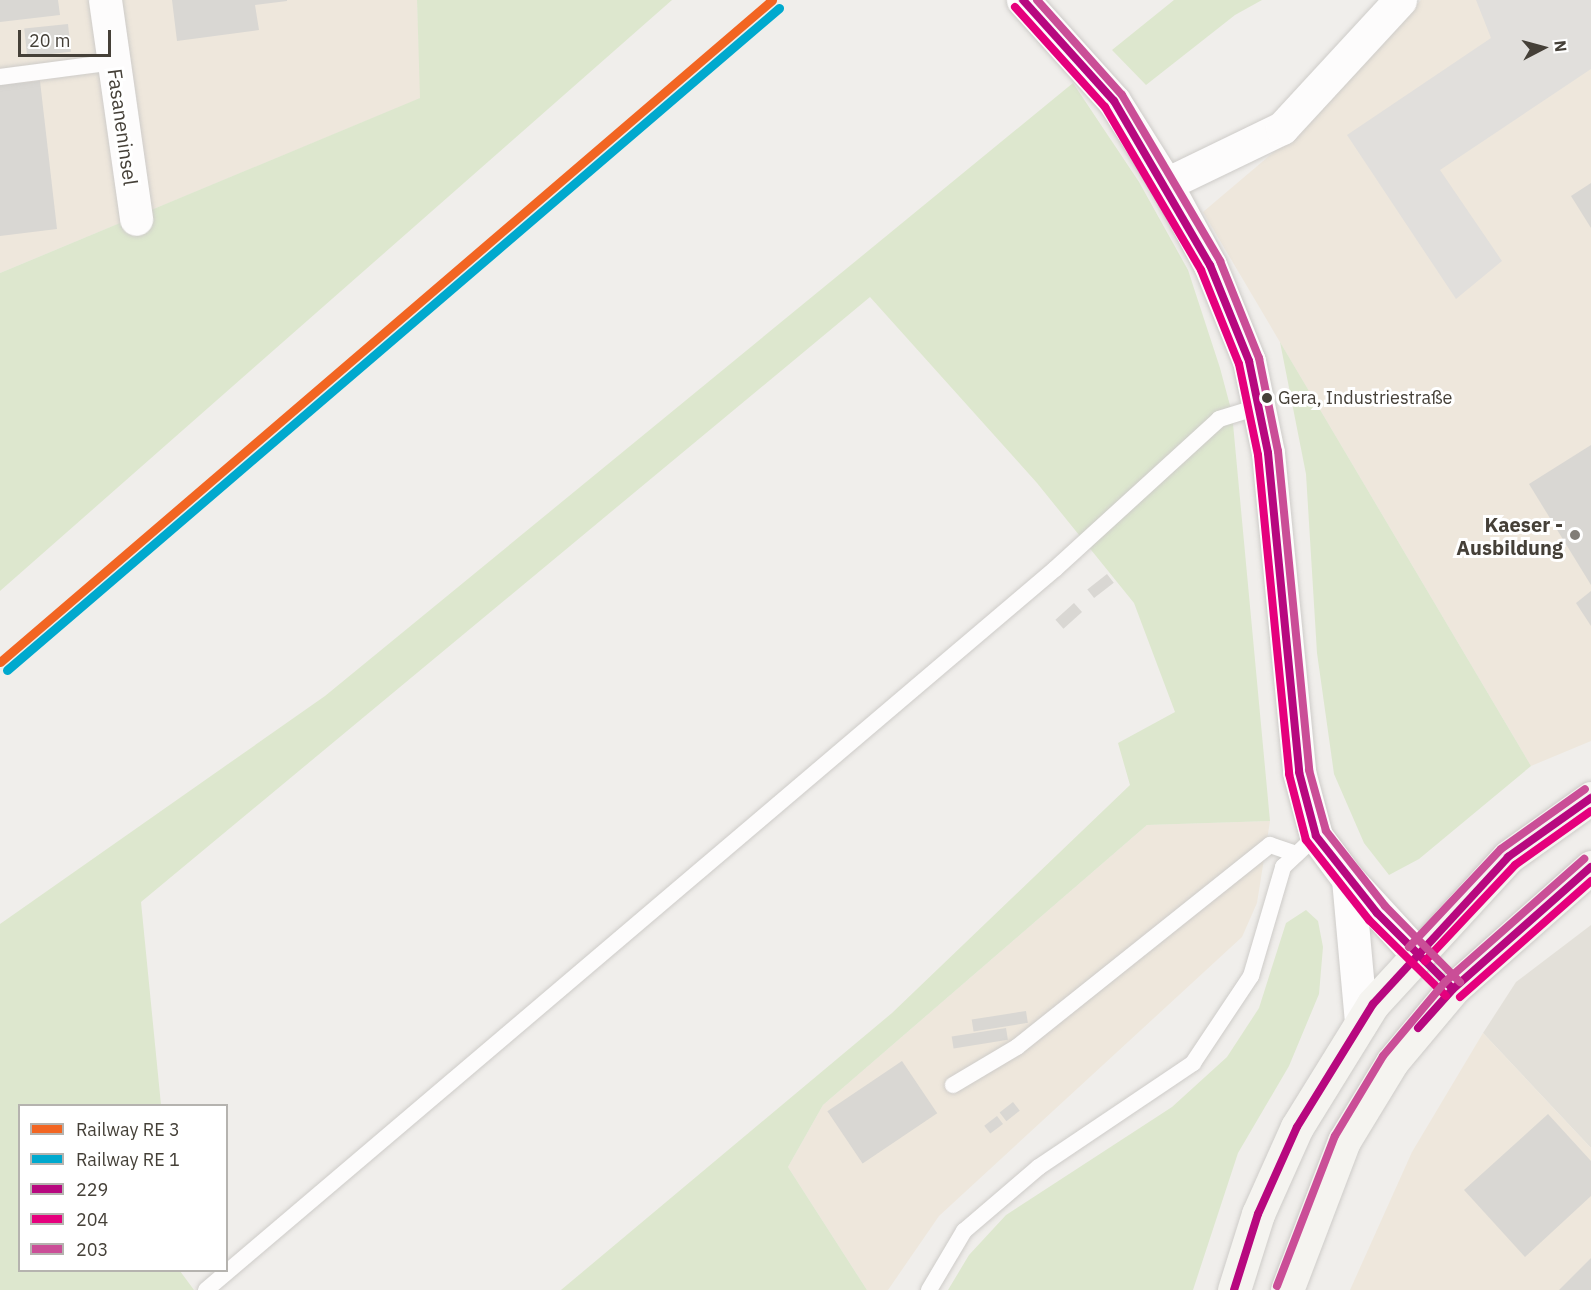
<!DOCTYPE html>
<html>
<head>
<meta charset="utf-8">
<style>
	body { margin:0 }
	#map { position:relative; width:1591px; height:1290px; overflow:hidden; background:#f0eeeb; font-family:"IBM Plex Sans",sans-serif }
	div>[style] { position:absolute }
	[style*='--x'] { left:calc(var(--x)*1px); top:calc(var(--y)*1px); width:calc(var(--w)*1px); rotate:calc(var(--a)*1deg) }
	.residential>* { inset:0; background:#e3e0d9 }
	.commercial>* { inset:0; background:#eee7dc }
	.green>* { inset:0; background:#dde7ce }
	.parking>* { inset:0; background:#e1dfdc }
	.building>* { inset:0; background:#d9d7d3; transform-origin:0 0 }
	.roads { filter:drop-shadow(0 0 2px #ceccc9) drop-shadow(0 0 2px #ceccc9) }
	.service>* { height:16px; margin:-8px; padding:0 8px; transform-origin:8px; border-radius:8px; background:#fdfcfc }
	.minor>* { height:33px; margin:-16.5px; padding:0 16.5px; transform-origin:16.5px; border-radius:16.5px; background:#fdfcfc }
	.secondary>* { height:33px; margin:-16.5px; padding:0 16.5px; transform-origin:16.5px; border-radius:16.5px; background:#f5f4f0 }
	.bus-1>* { height:8px; margin:-4px; padding:0 4px; transform-origin:4px; border-radius:4px; background:#b7087f }
	.bus-2>* { height:8px; margin:-4px; padding:0 4px; transform-origin:4px; border-radius:4px; background:#e5007d }
	.bus-3>* { height:8px; margin:-4px; padding:0 4px; transform-origin:4px; border-radius:4px; background:#ca4e97 }
	.rail-1>* { height:9px; margin:-4.5px; padding:0 4.5px; transform-origin:4.5px; border-radius:4.5px; background:#f26522 }
	.rail-2>* { height:9px; margin:-4.5px; padding:0 4.5px; transform-origin:4.5px; border-radius:4.5px; background:#00a9ce }
	.dots>* { width:16px; height:16px; translate:-50% -50%; box-sizing:border-box; border:3px solid #fff; border-radius:50% }
	span { translate:-50% -50%; white-space:nowrap; text-align:center; line-height:1.15; -webkit-text-stroke:6px #fff; paint-order:stroke }
	.bus-label { font-size:18px; color:#454038 }
	.left { translate:0 -50%; text-align:left }
	.street-label { font-size:20px; color:#454038 }
	.poi-label { font-size:20px; color:#454038; font-weight:700 }
	.right { translate:-100% -50%; text-align:right }
	.legend { position:absolute; left:18px; top:1104px; width:210px; height:168px; box-sizing:border-box; background:#fff; border:2px solid #b5b3af; margin:0; padding:8px 10px; list-style:none; font-size:18px; color:#454038 }
	.legend li { display:flex; align-items:center; gap:12px; height:30px }
	.legend b { width:30px; border:2px solid #b5b3af }
	.north { position:absolute; left:1513px; top:18px; width:60px; height:60px; -webkit-text-stroke:4px #fff; paint-order:stroke; rotate:84deg; font-size:16px; font-weight:700; line-height:24px; text-align:center; color:#454038 }
	.north::after { content:''; display:block; margin:auto; width:21px; height:27px; background:#454038; clip-path:polygon(50% 0,100% 100%,50% 72%,0 100%) }
	.scale { position:absolute; left:18px; top:30px; width:93px; height:27px; box-sizing:border-box; border:3px solid #454038; border-top:0; padding-left:8px; font-size:18px; line-height:21px; white-space:nowrap; color:#454038; -webkit-text-stroke:4px #fff; paint-order:stroke }
</style>
</head>
<body>
<div id="map">
	<div class="residential">
		<i style="clip-path:polygon(1591px 925px,1591px 1148px,1483px 1033px,1516px 982px)"></i>
	</div>
	<div class="commercial">
		<i style="clip-path:polygon(0 0,417px 0,421px 98px,0 273px)"></i>
		<i style="clip-path:polygon(1421px 0,1591px 0,1591px 741px,1531px 766px,1203px 212px,1289px 139px)"></i>
		<i style="clip-path:polygon(1270px 821px,1257px 903px,1242px 937px,939px 1216px,888px 1290px,867px 1290px,788px 1167px,823px 1105px,1147px 825px)"></i>
		<i style="clip-path:polygon(1483px 1033px,1591px 1148px,1591px 1290px,1350px 1290px,1412px 1152px)"></i>
	</div>
	<div class="green">
		<i style="clip-path:polygon(417px 0,672px 0,0 591px,0 273px,420px 98px)"></i>
		<i style="clip-path:polygon(1174px 0,1262px 0,1235px 15px,1146px 85px,1112px 50px)"></i>
		<i style="clip-path:polygon(1073px 83px,1139px 182px,1188px 270px,1220px 368px,1232px 413px,1270px 821px,1147px 825px,823px 1105px,788px 1167px,867px 1290px,561px 1290px,892px 1013px,1130px 785px,1118px 743px,1175px 712px,1134px 603px,1037px 483px,870px 297px,141px 902px,161px 1105px,20px 1106px,20px 1270px,180px 1271px,194px 1290px,0 1290px,0 924px,325px 696px)"></i>
		<i style="clip-path:polygon(1280px 342px,1531px 766px,1419px 859px,1389px 875px,1364px 843px,1334px 774px,1317px 653px,1306px 474px)"></i>
		<i style="clip-path:polygon(1306px 910px,1318px 921px,1323px 947px,1319px 994px,1289px 1066px,1238px 1153px,1193px 1290px,948px 1290px,969px 1255px,1006px 1215px,1172px 1107px,1227px 1057px,1259px 1008px,1286px 923px)"></i>
	</div>
	<div class="parking">
		<i style="clip-path:polygon(1476px 0,1591px 0,1591px 69px,1440px 170px,1502px 261px,1456px 299px,1347px 135px,1491px 38px)"></i>
	</div>
	<div class="building">
		<i style="clip-path:polygon(0 0,58px 0,60px 15px,0 22px)"></i>
		<i style="clip-path:polygon(172px 0,287px 0,287px 1px,255px 5px,259px 30px,177px 41px)"></i>
		<i style="left:68px;top:24px;width:28px;height:44px;rotate:84deg"></i>
		<i style="clip-path:polygon(40px 81px,57px 229px,0 236px,0 85px)"></i>
		<i style="clip-path:polygon(1591px 183px,1591px 228px,1571px 196px)"></i>
		<i style="clip-path:polygon(1591px 445px,1591px 585px,1529px 484px)"></i>
		<i style="left:1107px;top:574px;width:11px;height:25px;rotate:52deg"></i>
		<i style="clip-path:polygon(1591px 591px,1591px 626px,1576px 603px)"></i>
		<i style="left:1074px;top:603px;width:12px;height:25px;rotate:48deg"></i>
		<i style="left:1026px;top:1011px;width:12px;height:55px;rotate:81deg"></i>
		<i style="left:1006px;top:1028px;width:12px;height:55px;rotate:81deg"></i>
		<i style="left:902px;top:1061px;width:63px;height:90px;rotate:56deg"></i>
		<i style="left:1013px;top:1102px;width:11px;height:17px;rotate:52deg"></i>
		<i style="clip-path:polygon(1548px 1114px,1591px 1161px,1591px 1196px,1525px 1257px,1464px 1190px)"></i>
		<i style="left:997px;top:1116px;width:10px;height:16px;rotate:53deg"></i>
		<i style="clip-path:polygon(1591px 1258px,1591px 1290px,1559px 1290px)"></i>
	</div>
	<div class="roads">
		<div class="service">
			<i style="--x:0;--y:77;--w:115;--a:-7.5"></i>
			<i style="--x:953;--y:1085;--w:74;--a:-30.7"></i>
			<i style="--x:1017;--y:1047;--w:324;--a:-38.6"></i>
			<i style="--x:1270;--y:845;--w:28;--a:19"></i>
			<i style="--x:206;--y:1290;--w:1114;--a:-40.34"></i>
			<i style="--x:1055;--y:569;--w:222;--a:-42.4"></i>
			<i style="--x:1219;--y:419;--w:41;--a:-17.1"></i>
			<i style="--x:929;--y:1290;--w:69;--a:-59.3"></i>
			<i style="--x:964;--y:1231;--w:99;--a:-40.5"></i>
			<i style="--x:1039;--y:1167;--w:186;--a:-34"></i>
			<i style="--x:1193;--y:1063;--w:105;--a:-56.3"></i>
			<i style="--x:1251;--y:976;--w:114;--a:-73.6"></i>
			<i style="--x:1283;--y:867;--w:45;--a:-43.2"></i>
		</div>
		<div class="minor">
			<i style="--x:105;--y:0;--w:221;--a:81.9"></i>
			<i style="--x:1023;--y:0;--w:136;--a:48"></i>
			<i style="--x:1114;--y:101;--w:98;--a:57.9"></i>
			<i style="--x:1166;--y:184;--w:92;--a:61.5"></i>
			<i style="--x:1210;--y:265;--w:104;--a:67.9"></i>
			<i style="--x:1249;--y:361;--w:94;--a:78.3"></i>
			<i style="--x:1268;--y:453;--w:321;--a:84.4"></i>
			<i style="--x:1299;--y:772;--w:66;--a:75.1"></i>
			<i style="--x:1316;--y:836;--w:54;--a:53.3"></i>
			<i style="--x:1348;--y:879;--w:102;--a:47.4"></i>
			<i style="--x:1166;--y:184;--w:129;--a:-25.8"></i>
			<i style="--x:1282;--y:128;--w:174;--a:-47.3"></i>
			<i style="--x:1348;--y:879;--w:144;--a:84.8"></i>
		</div>
		<div class="secondary">
			<i style="--x:1234;--y:1290;--w:80;--a:-72.5"></i>
			<i style="--x:1258;--y:1214;--w:95;--a:-65.9"></i>
			<i style="--x:1297;--y:1127;--w:145;--a:-58.3"></i>
			<i style="--x:1373;--y:1004;--w:200;--a:-47.4"></i>
			<i style="--x:1508;--y:857;--w:102;--a:-35.4"></i>
			<i style="--x:1287;--y:1290;--w:160;--a:-69.1"></i>
			<i style="--x:1344;--y:1141;--w:92;--a:-58.7"></i>
			<i style="--x:1392;--y:1062;--w:95;--a:-50.1"></i>
			<i style="--x:1453;--y:989;--w:184;--a:-41.5"></i>
		</div>
	</div>
	<div class="bus-1">
		<i style="--x:1023;--y:0;--w:136;--a:48"></i>
		<i style="--x:1114;--y:101;--w:190;--a:59.7"></i>
		<i style="--x:1210;--y:265;--w:104;--a:67.9"></i>
		<i style="--x:1249;--y:361;--w:94;--a:78.3"></i>
		<i style="--x:1268;--y:453;--w:321;--a:84.4"></i>
		<i style="--x:1299;--y:772;--w:66;--a:75.1"></i>
		<i style="--x:1316;--y:836;--w:98;--a:51.6"></i>
		<i style="--x:1377;--y:913;--w:107;--a:45"></i>
		<i style="--x:1418;--y:1028;--w:52;--a:-48.1"></i>
		<i style="--x:1453;--y:989;--w:184;--a:-41.5"></i>
		<i style="--x:1234;--y:1290;--w:80;--a:-72.5"></i>
		<i style="--x:1258;--y:1214;--w:95;--a:-65.9"></i>
		<i style="--x:1297;--y:1127;--w:145;--a:-58.3"></i>
		<i style="--x:1373;--y:1004;--w:200;--a:-47.4"></i>
		<i style="--x:1508;--y:857;--w:102;--a:-35.4"></i>
	</div>
	<div class="bus-2">
		<i style="--x:1015;--y:7;--w:135;--a:48"></i>
		<i style="--x:1105;--y:107;--w:189;--a:59.5"></i>
		<i style="--x:1201;--y:270;--w:101;--a:68"></i>
		<i style="--x:1239;--y:364;--w:93;--a:78.2"></i>
		<i style="--x:1258;--y:455;--w:321;--a:84.4"></i>
		<i style="--x:1289;--y:774;--w:68;--a:75.6"></i>
		<i style="--x:1306;--y:840;--w:102;--a:51.8"></i>
		<i style="--x:1369;--y:920;--w:108;--a:44.6"></i>
		<i style="--x:1425;--y:961;--w:132;--a:-46.8"></i>
		<i style="--x:1515;--y:865;--w:93;--a:-35.4"></i>
		<i style="--x:1460;--y:997;--w:175;--a:-41.5"></i>
	</div>
	<div class="bus-3">
		<i style="--x:1037;--y:0;--w:127;--a:48.2"></i>
		<i style="--x:1122;--y:95;--w:193;--a:59.4"></i>
		<i style="--x:1220;--y:261;--w:105;--a:68.1"></i>
		<i style="--x:1259;--y:358;--w:95;--a:78.5"></i>
		<i style="--x:1278;--y:451;--w:321;--a:84.4"></i>
		<i style="--x:1309;--y:770;--w:63;--a:74.4"></i>
		<i style="--x:1326;--y:831;--w:95;--a:51.8"></i>
		<i style="--x:1385;--y:906;--w:107;--a:45.4"></i>
		<i style="--x:1409;--y:947;--w:134;--a:-46.8"></i>
		<i style="--x:1501;--y:849;--w:103;--a:-35.5"></i>
		<i style="--x:1277;--y:1286;--w:161;--a:-68.9"></i>
		<i style="--x:1335;--y:1136;--w:93;--a:-59"></i>
		<i style="--x:1383;--y:1056;--w:97;--a:-50"></i>
		<i style="--x:1445;--y:982;--w:186;--a:-41.5"></i>
	</div>
	<div class="rail-1">
		<i style="--x:0;--y:662;--w:1017;--a:-40.61"></i>
	</div>
	<div class="rail-2">
		<i style="--x:7;--y:670;--w:1017;--a:-40.61"></i>
	</div>
	<div class="dots">
		<i style="left:1267px;top:398px;background:#454038"></i>
		<i style="left:1575px;top:535px;background:#817d77"></i>
	</div>
	<div class="bus-label">
		<span class="left" style="left:1278px;top:398px">Gera, Industriestraße</span>
	</div>
	<div class="street-label">
		<span style="left:123px;top:127px;rotate:82deg">Fasaneninsel</span>
	</div>
	<div class="poi-label">
		<span class="right" style="left:1563px;top:536px">Kaeser -<br>Ausbildung</span>
	</div>
	<ul class="legend">
	<li><b style="height:8px;background:#f26522"></b>Railway RE 3</li>
	<li><b style="height:8px;background:#00a9ce"></b>Railway RE 1</li>
	<li><b style="height:8px;background:#b7087f"></b>229</li>
	<li><b style="height:8px;background:#e5007d"></b>204</li>
	<li><b style="height:8px;background:#ca4e97"></b>203</li>
	</ul>
	<div class="north">N</div>
	<div class="scale">20 m</div>
</div>
</body>
</html>
